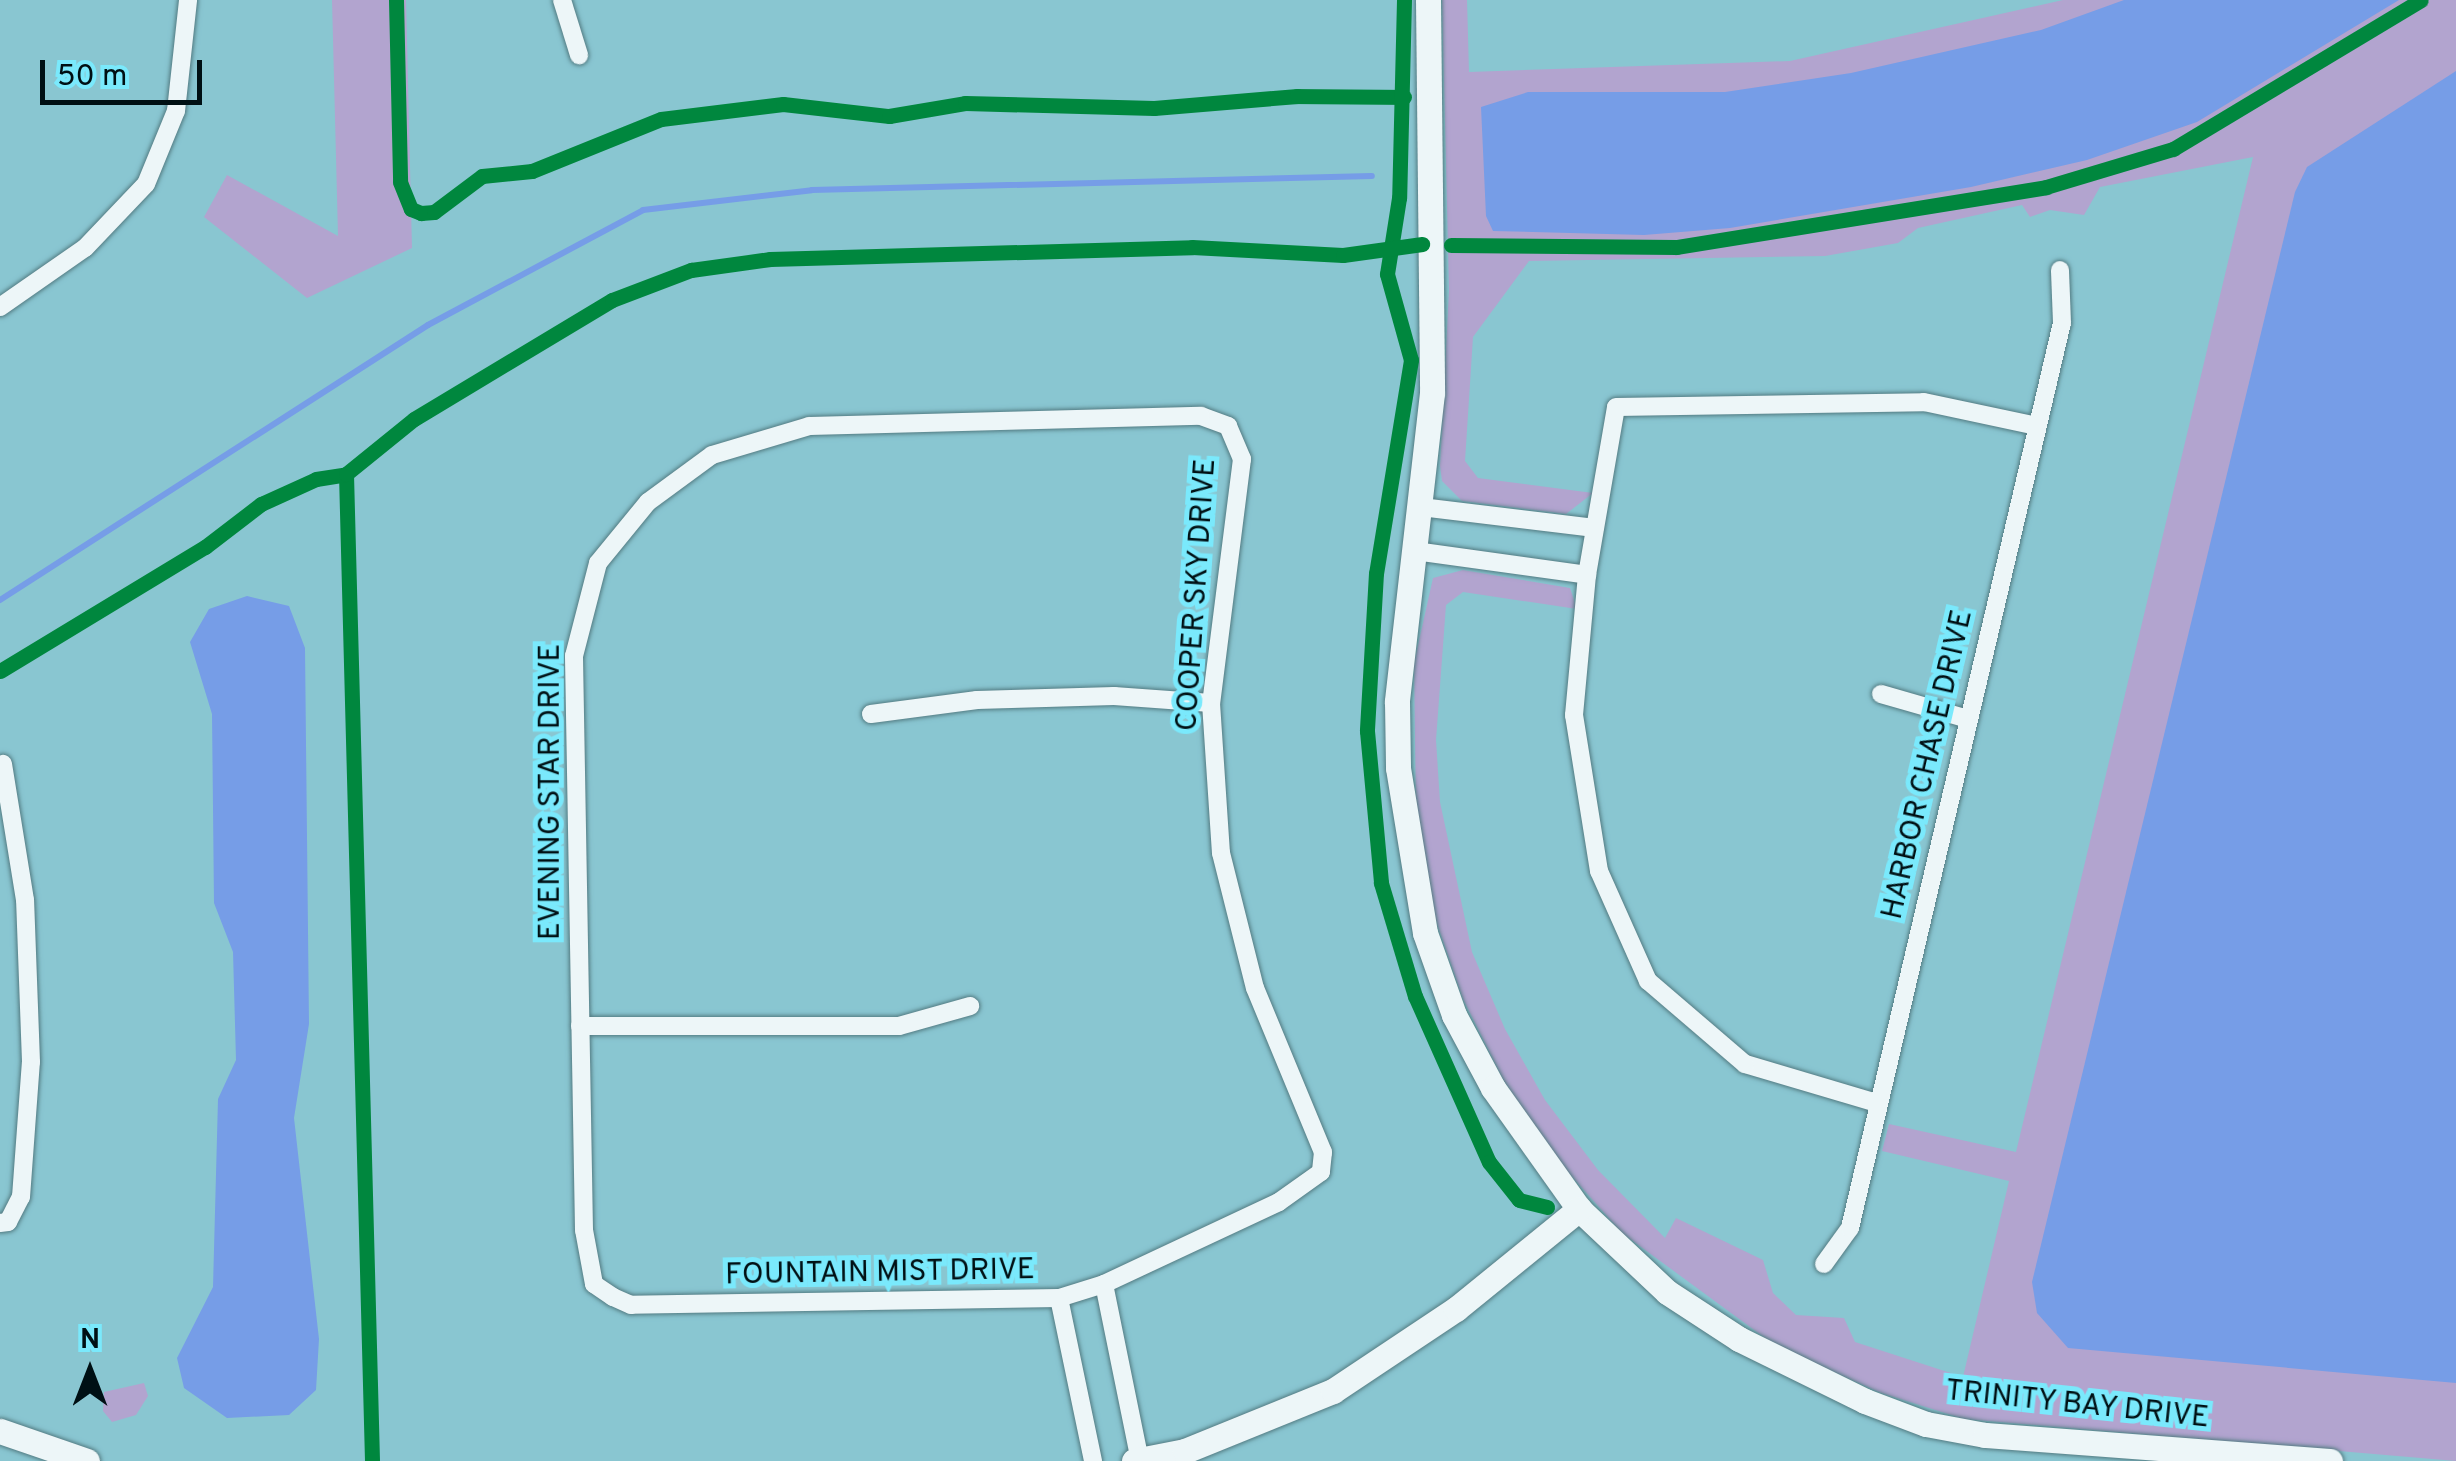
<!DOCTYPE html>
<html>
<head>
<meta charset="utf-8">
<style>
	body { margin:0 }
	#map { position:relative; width:2456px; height:1461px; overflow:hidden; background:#89c6d1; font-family:Overpass,sans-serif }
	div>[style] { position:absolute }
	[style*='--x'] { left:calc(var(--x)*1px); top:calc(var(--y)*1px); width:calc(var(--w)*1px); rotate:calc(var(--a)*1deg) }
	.green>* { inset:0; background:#b2a4cf }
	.water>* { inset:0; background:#769de7 }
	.stream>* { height:6px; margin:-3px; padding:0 3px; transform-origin:3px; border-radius:3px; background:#769de7 }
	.roads { filter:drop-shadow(0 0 2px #537b82) drop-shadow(0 0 2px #537b82) }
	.street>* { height:18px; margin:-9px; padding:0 9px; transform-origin:9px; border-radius:9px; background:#edf6f8 }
	.secondary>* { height:25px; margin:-12.5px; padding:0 12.5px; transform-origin:12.5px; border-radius:12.5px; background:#edf6f8 }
	.cycleway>* { height:15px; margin:-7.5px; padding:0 7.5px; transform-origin:7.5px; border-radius:7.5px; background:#00873e }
	span { translate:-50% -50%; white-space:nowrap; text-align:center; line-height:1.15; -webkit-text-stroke:10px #7ae9fc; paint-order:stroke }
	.street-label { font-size:30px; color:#001014 }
	.north { position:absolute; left:40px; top:1321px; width:100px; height:100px; -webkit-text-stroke:8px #7ae9fc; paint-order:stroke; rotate:0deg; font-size:28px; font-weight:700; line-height:40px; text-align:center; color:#001014 }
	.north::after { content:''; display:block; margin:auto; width:35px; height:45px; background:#001014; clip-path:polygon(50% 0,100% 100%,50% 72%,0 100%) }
	.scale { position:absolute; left:40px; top:60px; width:162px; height:45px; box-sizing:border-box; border:5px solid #001014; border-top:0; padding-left:12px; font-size:30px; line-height:35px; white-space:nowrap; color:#001014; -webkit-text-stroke:8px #7ae9fc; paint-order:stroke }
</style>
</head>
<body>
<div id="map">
	<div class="green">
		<i style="clip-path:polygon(332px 0,406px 0,412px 248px,307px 298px,204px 217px,227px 175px,338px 236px)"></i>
		<i style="clip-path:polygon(1442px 0,1467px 0,1469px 72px,1790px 61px,2063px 0,2456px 0,2456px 1461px,1964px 1419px,1881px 1393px,1776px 1346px,1622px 1233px,1559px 1162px,1504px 1081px,1463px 999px,1433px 912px,1416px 815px,1414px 663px,1433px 578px,1463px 570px,1570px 588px,1577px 609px,1463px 592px,1446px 605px,1436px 740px,1440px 802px,1472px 952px,1505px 1029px,1545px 1100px,1598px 1170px,1665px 1238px,1676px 1218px,1763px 1260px,1773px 1293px,1796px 1315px,1844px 1318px,1855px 1342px,1963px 1377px,2009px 1181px,1882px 1151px,1889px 1124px,2016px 1152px,2253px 157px,2100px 187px,2084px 215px,2050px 210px,2030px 217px,2022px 205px,1918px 228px,1898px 243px,1825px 256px,1529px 261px,1473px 337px,1465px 461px,1478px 478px,1593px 493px,1566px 514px,1462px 501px,1442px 481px,1440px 466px,1449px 290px)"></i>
		<i style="clip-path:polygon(144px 1383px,148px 1396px,136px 1415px,112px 1422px,103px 1411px,104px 1392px)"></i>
	</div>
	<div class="water">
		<i style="clip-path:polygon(2124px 0,2399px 0,2197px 122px,2087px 160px,1971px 187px,1730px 228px,1644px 235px,1493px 231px,1486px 216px,1481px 107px,1528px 92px,1725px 92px,1851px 73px,2041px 30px)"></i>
		<i style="clip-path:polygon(2456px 71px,2456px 1383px,2068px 1348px,2037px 1313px,2032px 1282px,2295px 192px,2307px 167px)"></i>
		<i style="clip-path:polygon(247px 596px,289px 606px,305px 648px,309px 1024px,294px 1118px,319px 1339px,316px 1390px,289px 1415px,227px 1418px,184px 1388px,177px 1358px,213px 1287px,218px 1099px,236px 1060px,233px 952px,214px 903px,212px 714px,190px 642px,209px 609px)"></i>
	</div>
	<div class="stream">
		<i style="--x:0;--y:600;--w:509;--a:-32.72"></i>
		<i style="--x:428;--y:325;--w:244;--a:-28.1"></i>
		<i style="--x:643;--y:210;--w:170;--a:-6.7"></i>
		<i style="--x:812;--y:190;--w:560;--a:-1.43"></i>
	</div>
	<div class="roads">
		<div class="street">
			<i style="--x:562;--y:0;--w:58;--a:72.8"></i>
			<i style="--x:0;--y:307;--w:103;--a:-34.8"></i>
			<i style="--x:85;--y:248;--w:88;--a:-46.4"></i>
			<i style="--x:146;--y:184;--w:79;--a:-67.7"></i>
			<i style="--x:176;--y:111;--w:112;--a:-83.8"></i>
			<i style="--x:1201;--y:416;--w:29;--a:20"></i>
			<i style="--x:1228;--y:426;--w:36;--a:67"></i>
			<i style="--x:1242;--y:459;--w:246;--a:97.2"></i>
			<i style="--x:1211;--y:703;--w:150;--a:86.2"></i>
			<i style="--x:1221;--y:853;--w:139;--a:75.9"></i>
			<i style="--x:1255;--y:988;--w:178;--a:67.5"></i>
			<i style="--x:1323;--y:1152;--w:20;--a:96"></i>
			<i style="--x:1321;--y:1172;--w:52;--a:144.5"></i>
			<i style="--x:1279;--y:1202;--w:193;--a:154.9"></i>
			<i style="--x:1104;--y:1284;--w:47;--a:162.7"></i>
			<i style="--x:1059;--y:1298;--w:428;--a:179.1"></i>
			<i style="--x:631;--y:1305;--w:20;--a:-156"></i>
			<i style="--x:613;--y:1297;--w:23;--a:-146"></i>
			<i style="--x:594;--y:1284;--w:55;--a:-100.5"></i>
			<i style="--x:584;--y:1230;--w:574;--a:-91"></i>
			<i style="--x:574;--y:656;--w:96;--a:-75.5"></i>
			<i style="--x:598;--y:563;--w:79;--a:-50.7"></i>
			<i style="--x:648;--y:502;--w:79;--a:-36.3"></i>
			<i style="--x:712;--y:455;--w:101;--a:-16.6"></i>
			<i style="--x:809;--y:426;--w:392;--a:-1.5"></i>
			<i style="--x:1421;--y:507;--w:175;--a:6.9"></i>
			<i style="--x:1415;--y:551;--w:174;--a:7.9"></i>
			<i style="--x:1881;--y:694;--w:91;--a:16"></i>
			<i style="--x:871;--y:714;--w:107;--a:-7.5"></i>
			<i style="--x:977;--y:700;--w:137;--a:-1.7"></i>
			<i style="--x:1114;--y:696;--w:97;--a:4.1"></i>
			<i style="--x:580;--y:1026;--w:319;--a:0"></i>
			<i style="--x:899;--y:1026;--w:74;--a:-15.7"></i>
			<i style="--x:1877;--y:1103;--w:138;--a:-163.5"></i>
			<i style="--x:1745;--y:1064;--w:128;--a:-139.4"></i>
			<i style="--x:1648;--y:981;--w:120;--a:-114"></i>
			<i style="--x:1599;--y:871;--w:158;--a:-99.1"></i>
			<i style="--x:1574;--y:715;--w:141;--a:-84.7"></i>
			<i style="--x:1587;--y:575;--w:170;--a:-80.2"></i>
			<i style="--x:1616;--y:407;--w:308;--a:-0.9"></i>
			<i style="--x:1924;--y:402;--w:116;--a:12"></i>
			<i style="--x:0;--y:1223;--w:8;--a:-7"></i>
			<i style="--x:8;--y:1222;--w:28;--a:-63"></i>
			<i style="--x:21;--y:1197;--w:135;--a:-85.8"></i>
			<i style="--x:31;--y:1062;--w:162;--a:-92.1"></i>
			<i style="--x:25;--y:900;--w:138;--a:-99.2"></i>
			<i style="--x:1824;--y:1264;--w:44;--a:-54.2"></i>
			<i style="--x:1850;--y:1228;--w:929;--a:-76.82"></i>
			<i style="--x:2062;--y:323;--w:53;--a:-92.2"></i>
			<i style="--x:1104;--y:1284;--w:181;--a:78.5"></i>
			<i style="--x:1059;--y:1298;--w:167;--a:78.2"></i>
		</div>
		<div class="secondary">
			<i style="--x:1428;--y:0;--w:393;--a:89.4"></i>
			<i style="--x:1432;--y:393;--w:311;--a:96.5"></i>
			<i style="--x:1397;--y:702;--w:66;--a:89.1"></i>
			<i style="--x:1398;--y:768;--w:167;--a:80.7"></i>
			<i style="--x:1425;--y:933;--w:87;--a:70.5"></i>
			<i style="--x:1454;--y:1015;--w:83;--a:61.9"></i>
			<i style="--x:1493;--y:1088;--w:148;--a:54.6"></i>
			<i style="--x:1579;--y:1209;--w:121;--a:43.3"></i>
			<i style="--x:1667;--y:1292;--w:86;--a:33.1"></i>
			<i style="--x:1739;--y:1339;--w:140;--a:26.2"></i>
			<i style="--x:1865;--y:1401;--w:65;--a:20.7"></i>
			<i style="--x:1926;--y:1424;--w:60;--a:10.6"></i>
			<i style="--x:1985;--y:1435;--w:346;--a:4.3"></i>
			<i style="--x:0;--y:1431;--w:92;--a:19"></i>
			<i style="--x:1134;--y:1461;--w:52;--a:-11.1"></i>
			<i style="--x:1185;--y:1451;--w:160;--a:-22.1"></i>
			<i style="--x:1333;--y:1391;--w:148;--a:-33.7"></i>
			<i style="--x:1456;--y:1309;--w:159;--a:-39.1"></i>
		</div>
	</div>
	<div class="cycleway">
		<i style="--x:396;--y:0;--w:182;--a:88.7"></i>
		<i style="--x:400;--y:182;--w:29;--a:68"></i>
		<i style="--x:411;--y:209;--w:11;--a:22"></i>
		<i style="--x:421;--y:213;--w:13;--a:-4"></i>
		<i style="--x:434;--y:212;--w:60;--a:-36.9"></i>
		<i style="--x:482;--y:176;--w:50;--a:-5.7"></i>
		<i style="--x:532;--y:171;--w:139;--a:-22"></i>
		<i style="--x:661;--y:119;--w:123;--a:-7"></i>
		<i style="--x:783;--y:104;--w:107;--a:6.5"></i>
		<i style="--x:889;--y:116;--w:77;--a:-9.7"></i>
		<i style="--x:965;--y:103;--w:189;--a:1.5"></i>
		<i style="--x:1154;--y:108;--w:144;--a:-4.8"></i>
		<i style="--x:1297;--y:96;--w:107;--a:0.5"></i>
		<i style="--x:1404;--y:0;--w:198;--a:91.4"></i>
		<i style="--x:1399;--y:198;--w:77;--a:99"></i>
		<i style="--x:1387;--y:274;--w:89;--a:74.4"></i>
		<i style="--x:1411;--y:360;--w:216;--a:99.3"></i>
		<i style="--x:1376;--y:573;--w:158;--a:93.3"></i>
		<i style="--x:1367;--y:731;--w:153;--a:84.7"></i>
		<i style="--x:1381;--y:883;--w:118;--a:73.3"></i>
		<i style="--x:1415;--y:996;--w:182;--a:66"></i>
		<i style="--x:1489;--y:1162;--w:48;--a:51.7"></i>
		<i style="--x:1519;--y:1200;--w:29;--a:14"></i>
		<i style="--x:1451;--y:245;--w:226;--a:0.5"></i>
		<i style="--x:1677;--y:247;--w:374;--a:-9.2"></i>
		<i style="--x:2046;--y:187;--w:133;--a:-16.7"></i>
		<i style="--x:2173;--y:149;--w:289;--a:-31"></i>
		<i style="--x:346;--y:474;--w:987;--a:88.49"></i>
		<i style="--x:0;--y:671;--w:240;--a:-31.2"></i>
		<i style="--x:205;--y:547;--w:71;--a:-37.5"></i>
		<i style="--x:261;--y:504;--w:60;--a:-24.4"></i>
		<i style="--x:316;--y:479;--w:30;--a:-9"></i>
		<i style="--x:346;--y:474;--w:87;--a:-39"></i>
		<i style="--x:414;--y:419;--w:231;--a:-31"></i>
		<i style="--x:612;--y:300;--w:85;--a:-20.8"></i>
		<i style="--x:691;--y:270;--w:80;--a:-7.9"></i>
		<i style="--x:770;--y:259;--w:422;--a:-1.6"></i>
		<i style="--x:1192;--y:247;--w:151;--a:3"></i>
		<i style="--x:1343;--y:255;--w:80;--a:-7.9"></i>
	</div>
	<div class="street-label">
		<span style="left:1198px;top:595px;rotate:-86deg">COOPER SKY DRIVE</span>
		<span style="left:1929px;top:765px;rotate:-77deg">HARBOR CHASE DRIVE</span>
		<span style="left:552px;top:792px;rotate:-90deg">EVENING STAR DRIVE</span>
		<span style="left:880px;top:1274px;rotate:-1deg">FOUNTAIN MIST DRIVE</span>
		<span style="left:2077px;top:1406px;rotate:6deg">TRINITY BAY DRIVE</span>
	</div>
	<div class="north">N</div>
	<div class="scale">50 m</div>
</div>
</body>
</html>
